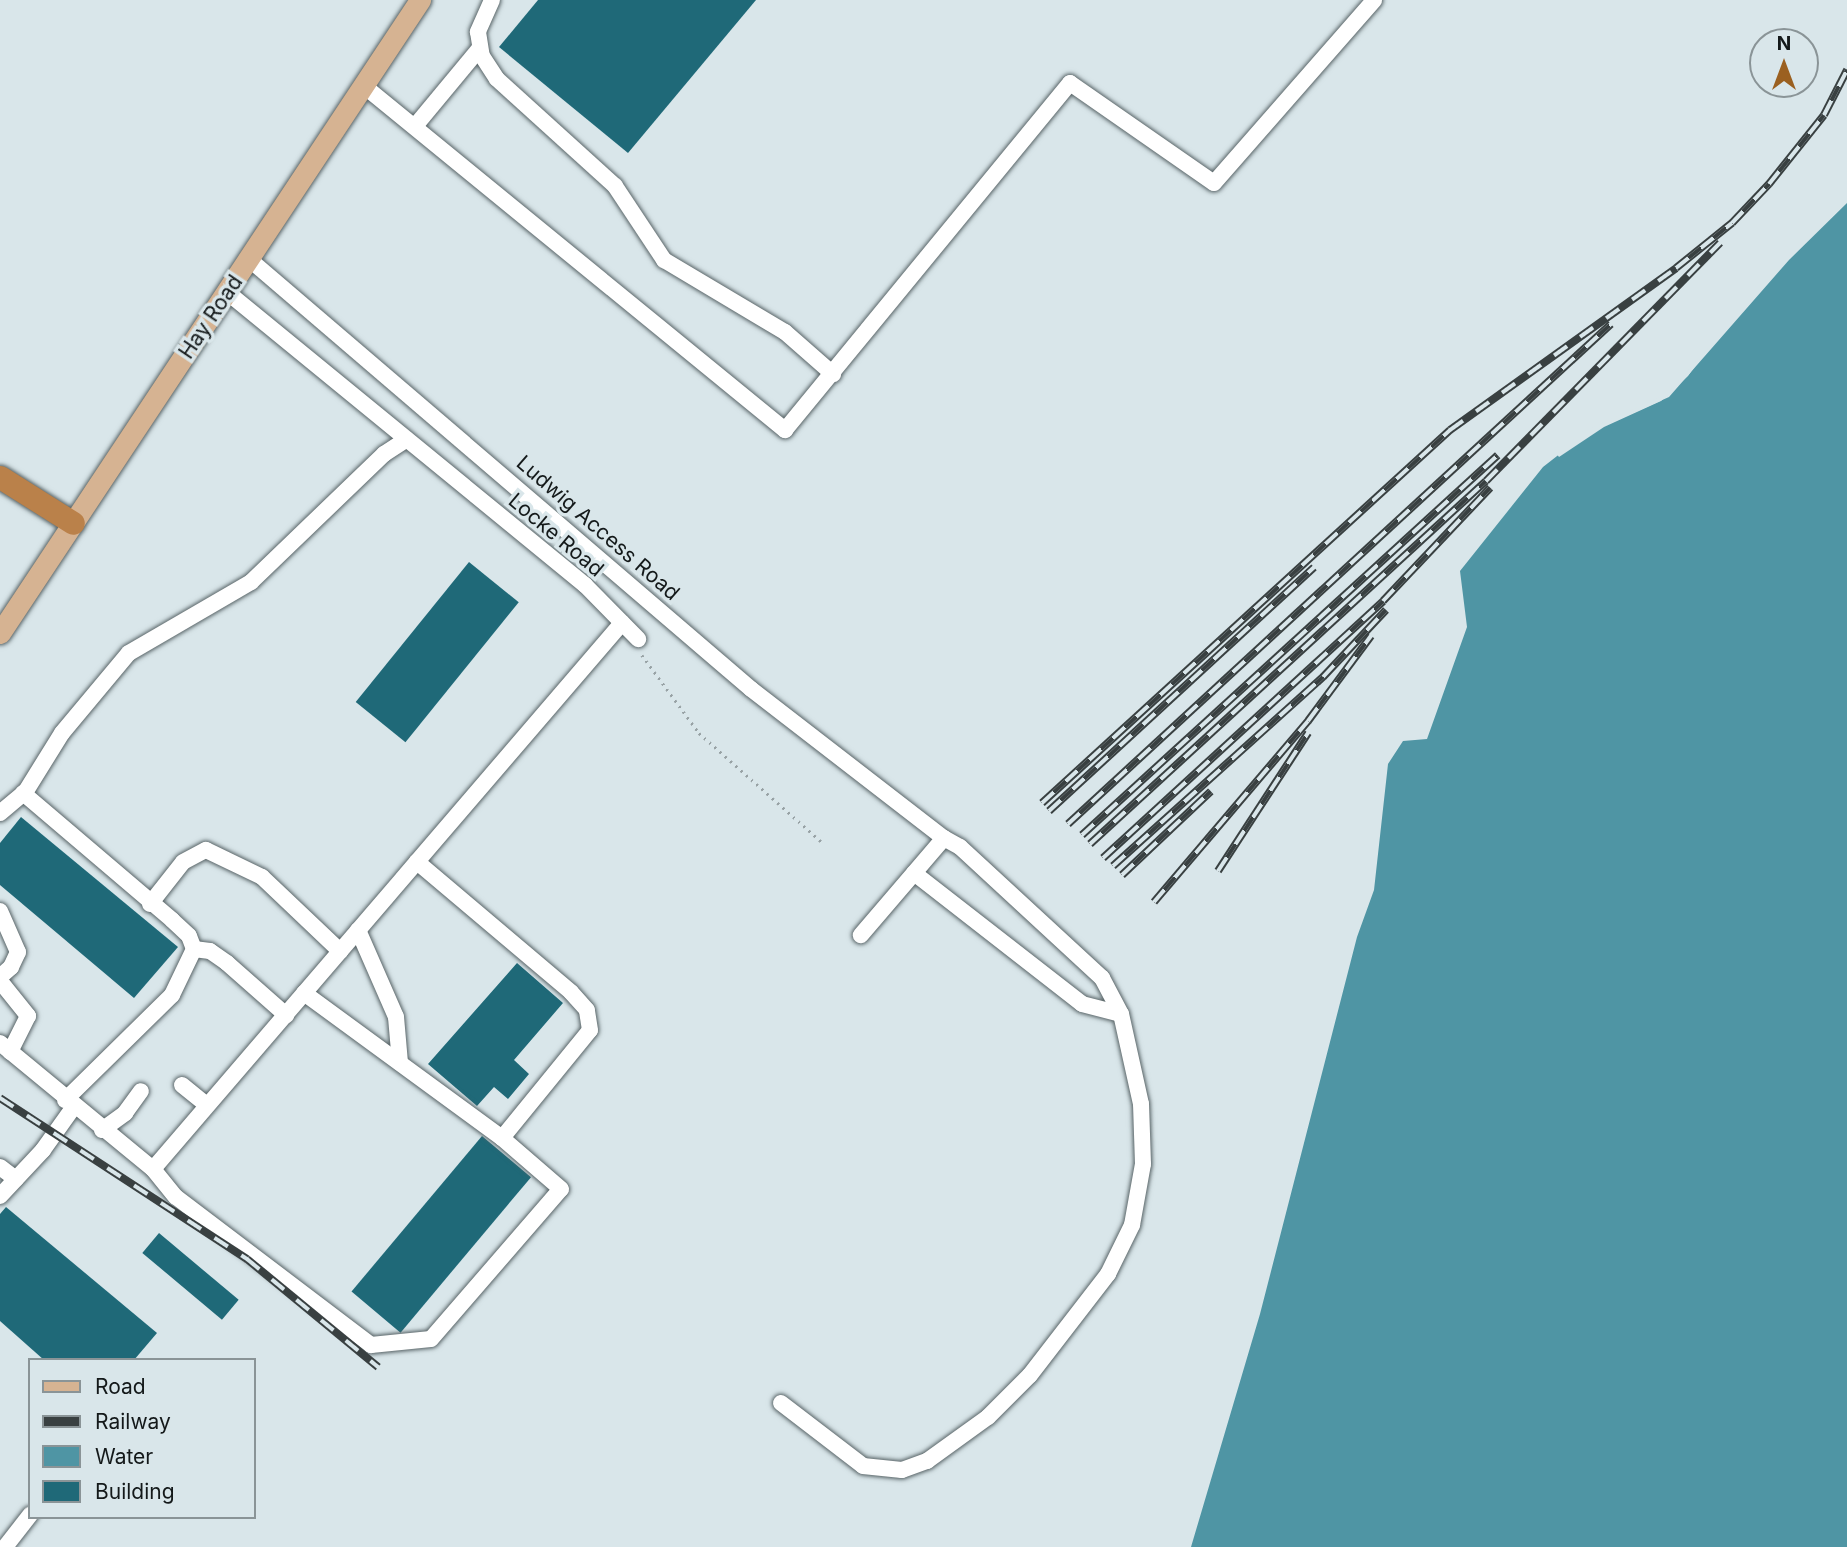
<!DOCTYPE html>
<html>
<head>
<meta charset="utf-8">
<style>
	body { margin:0 }
	#map { position:relative; width:1847px; height:1547px; overflow:hidden; background:#d9e6ea; font-family:Inter,sans-serif }
	div>[style] { position:absolute }
	[style*='--x'] { left:calc(var(--x)*1px); top:calc(var(--y)*1px); width:calc(var(--w)*1px); rotate:calc(var(--a)*1deg) }
	.water>* { inset:0; background:#4f95a4 }
	.pier>* { inset:0; background:#d9e6ea }
	.building>* { inset:0; background:#1f6978; transform-origin:0 0 }
	.path>* { height:2.5px; margin-top:-1.25px; transform-origin:0; background:repeating-linear-gradient(90deg,#98a2a5 0 2px,transparent 0 7px) }
	.roads { filter:drop-shadow(0 0 2px #586467) drop-shadow(0 0 2px #586467) }
	.minor>* { height:16px; margin:-8px; padding:0 8px; transform-origin:8px; border-radius:8px; background:#fff }
	.major>* { height:21px; margin:-10.5px; padding:0 10.5px; transform-origin:10.5px; border-radius:10.5px; background:#d6b392 }
	.highway>* { height:23px; margin:-11.5px; padding:0 11.5px; transform-origin:11.5px; border-radius:11.5px; background:#ba814a }
	.rail>* { height:8px; margin-top:-4px; transform-origin:0; background:repeating-linear-gradient(90deg,#d9e6ea 0 16px,#394041 0 32px); box-sizing:border-box; border-block:2px solid #394041 }
	span { translate:-50% -50%; white-space:nowrap; text-align:center; line-height:1.15; -webkit-text-stroke:7px #d9e6ea; paint-order:stroke }
	.street-label { font-size:21px; color:#14191a }
	.legend { position:absolute; left:28px; top:1358px; width:228px; height:161px; box-sizing:border-box; background:#d9e6ea; border:2px solid #8a9497; margin:0; padding:9px 12px; list-style:none; font-size:21px; color:#14191a }
	.legend li { display:flex; align-items:center; gap:14px; height:35px }
	.legend b { width:35px; border:2px solid #8a9497 }
	.north { position:absolute; left:1749px; top:28px; width:70px; height:70px; box-sizing:border-box; background:#d9e6ea; border:2px solid #8a9497; border-radius:50%; rotate:0deg; font-size:19px; font-weight:700; line-height:28px; text-align:center; color:#14191a }
	.north::after { content:''; display:block; margin:auto; width:24px; height:32px; background:#9b6020; clip-path:polygon(50% 0,100% 100%,50% 72%,0 100%) }
</style>
</head>
<body>
<div id="map">
	<div class="water">
		<i style="clip-path:polygon(1847px 203px,1847px 1547px,1191px 1547px,1260px 1314px,1357px 937px,1374px 890px,1388px 764px,1403px 741px,1427px 739px,1467px 627px,1460px 571px,1543px 467px,1584px 435px,1669px 397px,1789px 260px)"></i>
	</div>
	<div class="pier">
		<i style="clip-path:polygon(1709px 347px,1688px 376px,1661px 401px,1604px 427px,1559px 457px,1556px 453px,1582px 432px,1667px 394px)"></i>
	</div>
	<div class="building">
		<i style="clip-path:polygon(538px 0,756px 0,628px 153px,499px 47px)"></i>
		<i style="left:469px;top:562px;width:64px;height:180px;rotate:39deg"></i>
		<i style="clip-path:polygon(21px 817px,178px 947px,134px 998px,0 885px,0 843px)"></i>
		<i style="clip-path:polygon(517px 963px,563px 1003px,514px 1060px,529px 1074px,508px 1099px,494px 1087px,477px 1106px,428px 1064px)"></i>
		<i style="left:482px;top:1136px;width:64px;height:203px;rotate:40deg"></i>
		<i style="clip-path:polygon(6px 1207px,157px 1333px,134px 1360px,44px 1360px,0 1321px,0 1214px)"></i>
		<i style="left:159px;top:1233px;width:104px;height:26px;rotate:40deg"></i>
	</div>
	<div class="path">
		<i style="--x:642;--y:655;--w:97;--a:53.8"></i>
		<i style="--x:699;--y:733;--w:166;--a:41.6"></i>
	</div>
	<div class="roads">
		<div class="minor">
			<i style="--x:492;--y:0;--w:35;--a:114"></i>
			<i style="--x:478;--y:32;--w:24;--a:81"></i>
			<i style="--x:482;--y:56;--w:27;--a:57"></i>
			<i style="--x:497;--y:79;--w:159;--a:42.2"></i>
			<i style="--x:615;--y:186;--w:89;--a:56.5"></i>
			<i style="--x:664;--y:260;--w:141;--a:30.8"></i>
			<i style="--x:785;--y:332;--w:64;--a:41.2"></i>
			<i style="--x:364;--y:86;--w:544;--a:39.25"></i>
			<i style="--x:785;--y:430;--w:449;--a:-50.6"></i>
			<i style="--x:1070;--y:83;--w:175;--a:34.8"></i>
			<i style="--x:1214;--y:183;--w:243;--a:-48.8"></i>
			<i style="--x:416;--y:125;--w:99;--a:-50.3"></i>
			<i style="--x:249;--y:259;--w:661;--a:40.58"></i>
			<i style="--x:751;--y:689;--w:244;--a:37.7"></i>
			<i style="--x:944;--y:838;--w:128;--a:130.6"></i>
			<i style="--x:227;--y:292;--w:463;--a:39.3"></i>
			<i style="--x:585;--y:585;--w:76;--a:45.5"></i>
			<i style="--x:23;--y:793;--w:196;--a:40.4"></i>
			<i style="--x:172;--y:920;--w:23;--a:43"></i>
			<i style="--x:189;--y:936;--w:14;--a:69"></i>
			<i style="--x:194;--y:949;--w:51;--a:115.6"></i>
			<i style="--x:172;--y:995;--w:150;--a:135.5"></i>
			<i style="--x:0;--y:813;--w:34;--a:-40"></i>
			<i style="--x:26;--y:791;--w:68;--a:-58.2"></i>
			<i style="--x:62;--y:733;--w:104;--a:-50.1"></i>
			<i style="--x:129;--y:653;--w:141;--a:-30.2"></i>
			<i style="--x:251;--y:582;--w:185;--a:-43.9"></i>
			<i style="--x:384;--y:454;--w:27;--a:-33"></i>
			<i style="--x:914;--y:873;--w:213;--a:37.9"></i>
			<i style="--x:1082;--y:1004;--w:40;--a:14.4"></i>
			<i style="--x:150;--y:904;--w:53;--a:-51.8"></i>
			<i style="--x:183;--y:862;--w:26;--a:-28"></i>
			<i style="--x:206;--y:850;--w:62;--a:25.7"></i>
			<i style="--x:262;--y:877;--w:108;--a:43.5"></i>
			<i style="--x:0;--y:911;--w:45;--a:66.3"></i>
			<i style="--x:18;--y:952;--w:17;--a:115"></i>
			<i style="--x:11;--y:967;--w:15;--a:138"></i>
			<i style="--x:358;--y:930;--w:95;--a:66.4"></i>
			<i style="--x:396;--y:1017;--w:46;--a:85"></i>
			<i style="--x:194;--y:949;--w:16;--a:7"></i>
			<i style="--x:210;--y:951;--w:21;--a:35"></i>
			<i style="--x:227;--y:963;--w:79;--a:41.4"></i>
			<i style="--x:0;--y:981;--w:45;--a:51.3"></i>
			<i style="--x:28;--y:1016;--w:40;--a:116.6"></i>
			<i style="--x:304;--y:993;--w:245;--a:36.2"></i>
			<i style="--x:502;--y:1138;--w:139;--a:-50.8"></i>
			<i style="--x:590;--y:1030;--w:20;--a:-99"></i>
			<i style="--x:587;--y:1010;--w:24;--a:-132"></i>
			<i style="--x:571;--y:992;--w:202;--a:-139.8"></i>
			<i style="--x:0;--y:1043;--w:198;--a:39.5"></i>
			<i style="--x:153;--y:1169;--w:36;--a:51"></i>
			<i style="--x:176;--y:1197;--w:245;--a:37.2"></i>
			<i style="--x:371;--y:1345;--w:60;--a:-5.7"></i>
			<i style="--x:431;--y:1339;--w:198;--a:-49.1"></i>
			<i style="--x:561;--y:1189;--w:78;--a:-139.2"></i>
			<i style="--x:182;--y:1085;--w:32;--a:39"></i>
			<i style="--x:102;--y:1130;--w:29;--a:-36"></i>
			<i style="--x:125;--y:1113;--w:27;--a:-54"></i>
			<i style="--x:0;--y:1167;--w:20;--a:37"></i>
			<i style="--x:153;--y:1169;--w:720;--a:-49.34"></i>
			<i style="--x:0;--y:1196;--w:63;--a:-46.9"></i>
			<i style="--x:43;--y:1150;--w:52;--a:-54.5"></i>
			<i style="--x:781;--y:1403;--w:103;--a:37.5"></i>
			<i style="--x:863;--y:1466;--w:39;--a:6"></i>
			<i style="--x:902;--y:1470;--w:27;--a:-20"></i>
			<i style="--x:927;--y:1461;--w:75;--a:-35.8"></i>
			<i style="--x:988;--y:1417;--w:59;--a:-45"></i>
			<i style="--x:1030;--y:1375;--w:128;--a:-52.3"></i>
			<i style="--x:1108;--y:1274;--w:55;--a:-63.9"></i>
			<i style="--x:1132;--y:1225;--w:62;--a:-79.8"></i>
			<i style="--x:1143;--y:1164;--w:60;--a:-91.9"></i>
			<i style="--x:1141;--y:1104;--w:92;--a:-102.5"></i>
			<i style="--x:1121;--y:1014;--w:41;--a:-117.8"></i>
			<i style="--x:1102;--y:978;--w:193;--a:-137.3"></i>
			<i style="--x:960;--y:847;--w:18;--a:-151"></i>
			<i style="--x:5;--y:1547;--w:41;--a:-52"></i>
		</div>
		<div class="major">
			<i style="--x:0;--y:633;--w:760;--a:-56.44"></i>
		</div>
		<div class="highway">
			<i style="--x:0;--y:477;--w:86;--a:32.2"></i>
		</div>
	</div>
	<div class="rail">
		<i style="--x:1042;--y:803;--w:553;--a:-42.43"></i>
		<i style="--x:1450;--y:430;--w:278;--a:-35.6"></i>
		<i style="--x:1676;--y:268;--w:72;--a:-38.8"></i>
		<i style="--x:1732;--y:223;--w:54;--a:-46.5"></i>
		<i style="--x:1769;--y:184;--w:88;--a:-51.4"></i>
		<i style="--x:1824;--y:115;--w:51;--a:-62.9"></i>
		<i style="--x:1049;--y:811;--w:360;--a:-42.6"></i>
		<i style="--x:1068;--y:824;--w:738;--a:-42.64"></i>
		<i style="--x:1082;--y:835;--w:563;--a:-42.41"></i>
		<i style="--x:1090;--y:844;--w:537;--a:-42.51"></i>
		<i style="--x:1486;--y:481;--w:334;--a:-45.5"></i>
		<i style="--x:1103;--y:858;--w:380;--a:-42.5"></i>
		<i style="--x:1383;--y:601;--w:156;--a:-46.6"></i>
		<i style="--x:1113;--y:866;--w:283;--a:-42"></i>
		<i style="--x:1323;--y:677;--w:92;--a:-46.8"></i>
		<i style="--x:1218;--y:871;--w:165;--a:-56.9"></i>
		<i style="--x:1122;--y:875;--w:122;--a:-43.3"></i>
		<i style="--x:1154;--y:902;--w:238;--a:-49.6"></i>
		<i style="--x:1308;--y:721;--w:106;--a:-53.5"></i>
		<i style="--x:0;--y:1098;--w:295;--a:33.1"></i>
		<i style="--x:247;--y:1259;--w:170;--a:39.5"></i>
	</div>
	<div class="street-label">
		<span style="left:211px;top:317px;rotate:-56deg">Hay Road</span>
		<span style="left:598px;top:528px;rotate:41deg">Ludwig Access Road</span>
		<span style="left:556px;top:535px;rotate:40deg">Locke Road</span>
	</div>
	<ul class="legend">
	<li><b style="height:9px;background:#d6b392"></b>Road</li>
	<li><b style="height:9px;background:#394041"></b>Railway</li>
	<li><b style="height:19px;background:#4f95a4"></b>Water</li>
	<li><b style="height:19px;background:#1f6978"></b>Building</li>
	</ul>
	<div class="north">N</div>
</div>
</body>
</html>
